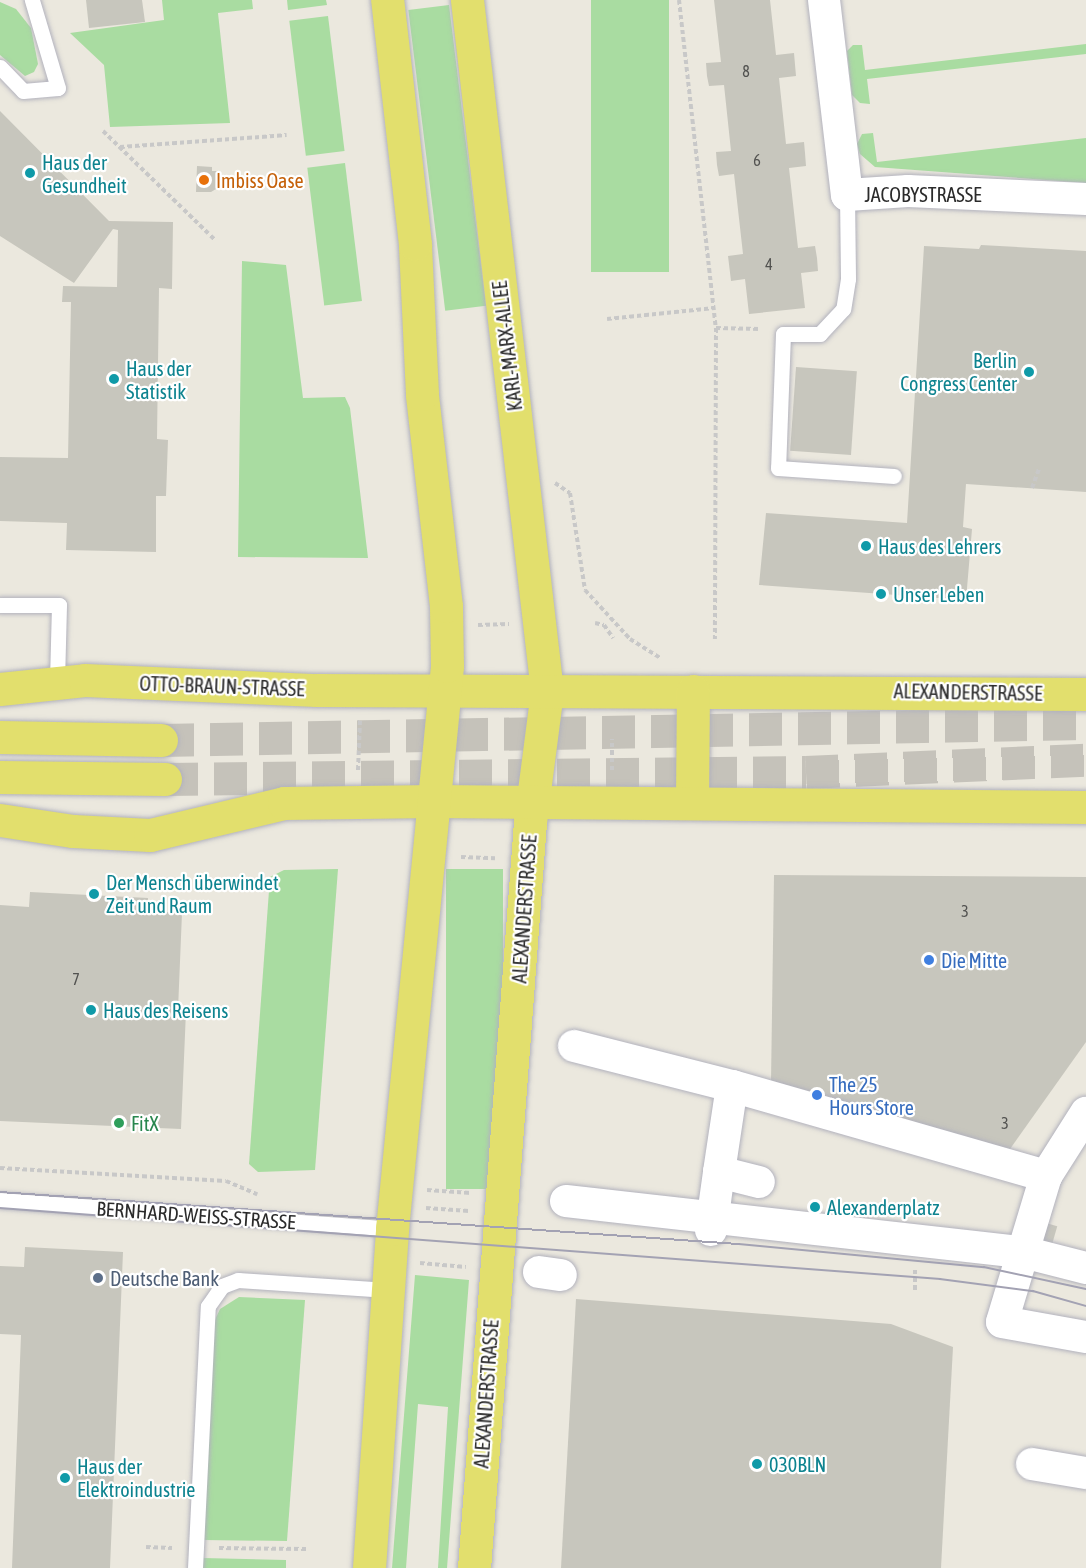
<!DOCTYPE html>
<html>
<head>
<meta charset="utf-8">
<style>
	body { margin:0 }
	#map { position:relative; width:1086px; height:1568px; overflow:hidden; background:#ebe8de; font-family:"Asap Condensed",sans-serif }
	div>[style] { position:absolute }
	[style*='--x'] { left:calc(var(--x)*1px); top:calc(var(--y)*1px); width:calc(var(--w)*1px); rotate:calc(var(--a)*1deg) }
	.green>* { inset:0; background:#a9dca1; transform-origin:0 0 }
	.building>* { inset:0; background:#c7c6bd; transform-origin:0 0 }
	.primary-tunnel>* { height:33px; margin-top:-16.5px; transform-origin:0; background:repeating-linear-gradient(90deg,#c5c2ba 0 33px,transparent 0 49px) }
	.path>* { height:4px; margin-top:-2px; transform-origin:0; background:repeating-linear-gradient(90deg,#c8c8c8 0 4.5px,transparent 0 7.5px) }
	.roads { filter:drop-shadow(0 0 2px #b2b2bd) drop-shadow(0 0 2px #b2b2bd) }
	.lane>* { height:15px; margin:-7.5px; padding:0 7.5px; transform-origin:7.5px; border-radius:7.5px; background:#fff }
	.street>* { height:32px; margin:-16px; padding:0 16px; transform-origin:16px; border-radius:16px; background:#fff }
	.primary>* { height:33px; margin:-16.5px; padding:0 16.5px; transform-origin:16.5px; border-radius:16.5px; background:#e2df6d }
	.tram>* { height:1.5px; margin:-0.75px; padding:0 0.75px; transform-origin:0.75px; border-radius:0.75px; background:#a3a2b3 }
	.dots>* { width:16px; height:16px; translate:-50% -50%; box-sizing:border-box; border:3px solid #fff; border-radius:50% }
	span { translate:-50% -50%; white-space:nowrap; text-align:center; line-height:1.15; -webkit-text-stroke:4.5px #fff; paint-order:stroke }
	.number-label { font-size:16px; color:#525250 }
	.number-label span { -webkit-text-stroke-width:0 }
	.culture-label { font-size:20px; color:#0d838f }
	.left { translate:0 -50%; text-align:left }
	.right { translate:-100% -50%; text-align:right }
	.food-label { font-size:20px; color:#c56008 }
	.street-label { font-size:20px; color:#2b2b2b }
	.shop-label { font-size:20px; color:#366cbe }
	.leisure-label { font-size:20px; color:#27864d }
	.service-label { font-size:20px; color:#4e5e75 }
</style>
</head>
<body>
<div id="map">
	<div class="green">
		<i style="clip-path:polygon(162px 0,252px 0,253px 9px,218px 13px,230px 123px,110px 127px,104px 65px,70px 33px,164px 20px)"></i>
		<i style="clip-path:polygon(287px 0,326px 0,327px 5px,288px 10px)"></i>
		<i style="left:591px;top:0;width:78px;height:272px"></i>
		<i style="clip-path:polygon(0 2px,16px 9px,31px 28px,38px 64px,34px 72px,25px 76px,0 55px)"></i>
		<i style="left:449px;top:5px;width:303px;height:41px;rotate:83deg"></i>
		<i style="left:328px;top:16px;width:136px;height:39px;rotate:83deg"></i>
		<i style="clip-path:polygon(1086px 44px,1086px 54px,867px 79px,870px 104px,860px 103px,852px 95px,847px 51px,853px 45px,862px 45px,865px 70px)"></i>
		<i style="clip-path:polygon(873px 133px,877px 162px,1086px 138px,1086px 183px,875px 167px,860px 154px,857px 144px,862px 134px)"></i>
		<i style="left:345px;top:163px;width:139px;height:38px;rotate:83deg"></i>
		<i style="clip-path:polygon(242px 261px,286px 265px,303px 398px,345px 397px,350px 408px,368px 558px,238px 557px)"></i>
		<i style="clip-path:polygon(338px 869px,315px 1170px,258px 1172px,249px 1164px,270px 877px,284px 870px)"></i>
		<i style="left:446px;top:869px;width:57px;height:320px"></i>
		<i style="clip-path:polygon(415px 1275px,469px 1280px,447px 1568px,438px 1568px,448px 1407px,418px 1404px,406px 1568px,392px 1568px)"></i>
		<i style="clip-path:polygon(239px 1297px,305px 1300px,287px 1541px,203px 1540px,214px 1322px,220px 1309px)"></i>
		<i style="clip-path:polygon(203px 1558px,286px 1560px,286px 1568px,202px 1568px)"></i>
	</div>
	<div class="building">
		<i style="clip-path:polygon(86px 0,142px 0,145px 22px,89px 28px)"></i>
		<i style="clip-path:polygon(714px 0,770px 0,776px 55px,794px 53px,796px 76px,779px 78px,786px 144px,804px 142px,805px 153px,806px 166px,789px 168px,798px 248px,815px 246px,817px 258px,818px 271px,801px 273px,805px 308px,749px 314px,745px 279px,731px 281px,728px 256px,743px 254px,734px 174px,719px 176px,717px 165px,716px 152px,731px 151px,724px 85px,709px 86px,707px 76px,706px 63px,721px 62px)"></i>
		<i style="clip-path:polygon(0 111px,109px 221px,173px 222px,172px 289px,159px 288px,157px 439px,168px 440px,166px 496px,156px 496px,156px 552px,66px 550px,67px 523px,0 521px,0 457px,68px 458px,71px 302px,62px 302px,63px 286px,117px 287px,118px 230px,113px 229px,74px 283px,0 236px)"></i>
		<i style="clip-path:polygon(197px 166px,212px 167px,212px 171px,217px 171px,216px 189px,211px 192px,196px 192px)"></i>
		<i style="clip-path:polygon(981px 245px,1086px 251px,1086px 492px,966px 484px,963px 527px,972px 529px,966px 600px,759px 585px,766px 513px,907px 523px,924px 246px,979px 249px)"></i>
		<i style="left:796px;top:367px;width:61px;height:84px;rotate:4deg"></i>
		<i style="clip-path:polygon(774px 875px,1086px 877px,1086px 1042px,1005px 1156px,771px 1082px)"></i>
		<i style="clip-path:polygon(30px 892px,148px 898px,147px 911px,182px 913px,178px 1010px,186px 1011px,181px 1129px,0 1121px,0 905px,29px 907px)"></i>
		<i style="left:1039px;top:1221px;width:19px;height:23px;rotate:16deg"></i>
		<i style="clip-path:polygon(25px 1247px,123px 1252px,110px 1568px,12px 1568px,21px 1335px,0 1334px,0 1266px,24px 1267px)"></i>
		<i style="clip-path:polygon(576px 1299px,891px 1324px,953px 1347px,941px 1568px,561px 1568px)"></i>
	</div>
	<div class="primary-tunnel">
		<i style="--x:161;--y:740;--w:925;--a:-1.05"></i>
		<i style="--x:165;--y:779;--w:641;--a:-0.63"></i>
		<i style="--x:806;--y:772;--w:280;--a:-2.5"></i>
	</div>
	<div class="path">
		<i style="--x:679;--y:0;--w:330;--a:83.6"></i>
		<i style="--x:716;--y:328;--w:311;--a:90.2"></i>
		<i style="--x:103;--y:131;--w:156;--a:44.2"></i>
		<i style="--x:120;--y:147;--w:167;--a:-4.1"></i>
		<i style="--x:607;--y:319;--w:108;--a:-5.9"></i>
		<i style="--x:716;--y:328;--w:44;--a:1.3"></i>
		<i style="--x:990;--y:356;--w:19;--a:6"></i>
		<i style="--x:555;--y:483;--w:18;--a:34"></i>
		<i style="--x:570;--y:493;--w:98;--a:81.2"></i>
		<i style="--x:585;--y:590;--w:67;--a:47.4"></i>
		<i style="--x:630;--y:639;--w:36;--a:32"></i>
		<i style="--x:1032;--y:488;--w:20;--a:-70"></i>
		<i style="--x:595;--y:623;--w:9;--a:13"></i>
		<i style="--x:604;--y:625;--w:16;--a:55"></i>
		<i style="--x:478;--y:625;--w:31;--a:-2"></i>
		<i style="--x:358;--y:770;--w:50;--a:-87.7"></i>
		<i style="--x:612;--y:770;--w:31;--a:-90"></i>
		<i style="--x:461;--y:857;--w:34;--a:2"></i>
		<i style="--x:0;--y:1168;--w:226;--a:3.3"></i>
		<i style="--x:226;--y:1181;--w:34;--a:23"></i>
		<i style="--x:427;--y:1190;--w:44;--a:3.9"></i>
		<i style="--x:426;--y:1208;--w:43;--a:4"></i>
		<i style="--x:420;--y:1263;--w:46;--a:5"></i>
		<i style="--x:915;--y:1270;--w:23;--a:90"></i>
		<i style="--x:146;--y:1547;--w:26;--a:2"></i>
		<i style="--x:219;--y:1548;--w:88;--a:0.7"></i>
	</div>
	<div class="roads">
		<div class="lane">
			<i style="--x:0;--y:67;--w:33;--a:46"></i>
			<i style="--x:23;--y:91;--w:35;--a:-5"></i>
			<i style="--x:58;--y:88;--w:92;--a:-106.5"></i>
			<i style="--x:847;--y:195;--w:84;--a:89.3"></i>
			<i style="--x:848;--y:279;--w:30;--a:99"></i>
			<i style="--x:843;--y:309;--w:34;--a:133"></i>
			<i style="--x:820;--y:334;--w:37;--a:180"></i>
			<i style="--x:783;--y:334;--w:134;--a:92.1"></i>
			<i style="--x:778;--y:468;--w:116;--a:3.9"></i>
			<i style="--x:0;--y:605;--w:59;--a:0"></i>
			<i style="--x:59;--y:605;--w:79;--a:91.5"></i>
			<i style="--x:0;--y:1200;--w:393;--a:4.2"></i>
			<i style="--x:195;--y:1568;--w:262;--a:-87.2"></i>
			<i style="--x:208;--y:1306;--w:24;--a:-55"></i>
			<i style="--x:222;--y:1286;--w:17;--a:-21"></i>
			<i style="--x:238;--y:1280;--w:150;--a:3.8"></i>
		</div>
		<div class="street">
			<i style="--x:824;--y:0;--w:196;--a:83.3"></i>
			<i style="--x:847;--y:195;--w:61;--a:-3.8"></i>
			<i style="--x:908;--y:191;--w:178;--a:2.6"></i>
			<i style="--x:574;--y:1046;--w:163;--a:14.2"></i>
			<i style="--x:732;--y:1086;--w:327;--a:16"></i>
			<i style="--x:1046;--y:1176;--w:75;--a:-57.6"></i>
			<i style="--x:719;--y:1172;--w:87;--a:-81.4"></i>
			<i style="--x:1046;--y:1176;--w:152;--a:106.8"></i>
			<i style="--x:1002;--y:1322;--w:85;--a:10.1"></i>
			<i style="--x:566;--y:1201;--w:460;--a:6.4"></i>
			<i style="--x:1023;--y:1252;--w:65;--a:14.3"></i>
			<i style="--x:711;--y:1230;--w:59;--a:-82.1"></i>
			<i style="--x:719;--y:1172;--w:41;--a:14"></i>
			<i style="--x:539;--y:1272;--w:22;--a:8"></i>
			<i style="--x:1032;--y:1464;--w:55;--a:9.5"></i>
		</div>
		<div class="primary">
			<i style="--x:467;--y:0;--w:696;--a:83.4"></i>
			<i style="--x:547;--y:691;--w:132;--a:97.4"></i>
			<i style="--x:530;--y:822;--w:748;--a:94.29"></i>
			<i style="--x:0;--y:689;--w:85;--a:-6"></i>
			<i style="--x:85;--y:680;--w:232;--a:2.5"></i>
			<i style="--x:317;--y:690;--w:769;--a:0.3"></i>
			<i style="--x:0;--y:737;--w:161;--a:1.1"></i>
			<i style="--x:0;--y:777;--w:165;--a:0.7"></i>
			<i style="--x:692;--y:802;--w:111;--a:-89.5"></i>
			<i style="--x:0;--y:820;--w:74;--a:8.6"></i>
			<i style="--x:73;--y:831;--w:77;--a:3"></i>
			<i style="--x:150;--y:835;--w:138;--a:-13.4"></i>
			<i style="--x:284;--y:803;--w:150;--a:-0.8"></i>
			<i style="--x:434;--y:801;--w:652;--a:0.53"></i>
			<i style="--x:369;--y:1568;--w:340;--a:-86.1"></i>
			<i style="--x:392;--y:1229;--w:566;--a:-84.42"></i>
			<i style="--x:447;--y:666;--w:60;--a:-91"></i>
			<i style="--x:446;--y:606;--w:213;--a:-96.5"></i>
			<i style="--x:422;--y:394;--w:150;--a:-92.7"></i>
			<i style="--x:415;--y:244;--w:246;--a:-96.5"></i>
		</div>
	</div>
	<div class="tram">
		<i style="--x:0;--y:1192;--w:741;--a:4.03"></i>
		<i style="--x:739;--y:1244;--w:246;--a:5.4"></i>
		<i style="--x:984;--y:1267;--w:104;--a:12.2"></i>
		<i style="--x:0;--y:1208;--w:943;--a:4.32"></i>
		<i style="--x:940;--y:1279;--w:94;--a:7.4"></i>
		<i style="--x:1033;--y:1291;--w:55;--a:15.8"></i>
	</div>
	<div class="dots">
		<i style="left:30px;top:173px;background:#0f9aa8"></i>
		<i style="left:204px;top:180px;background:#e8710a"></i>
		<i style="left:1029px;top:372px;background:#0f9aa8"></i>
		<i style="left:114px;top:379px;background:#0f9aa8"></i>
		<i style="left:866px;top:546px;background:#0f9aa8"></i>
		<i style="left:881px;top:594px;background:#0f9aa8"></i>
		<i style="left:94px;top:894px;background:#0f9aa8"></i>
		<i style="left:929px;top:960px;background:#3f7fe0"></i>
		<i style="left:91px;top:1010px;background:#0f9aa8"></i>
		<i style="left:817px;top:1095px;background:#3f7fe0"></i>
		<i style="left:119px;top:1123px;background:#2e9e5b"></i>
		<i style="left:815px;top:1207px;background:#0f9aa8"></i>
		<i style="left:98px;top:1278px;background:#5c6f8a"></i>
		<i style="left:757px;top:1464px;background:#0f9aa8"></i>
		<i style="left:65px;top:1478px;background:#0f9aa8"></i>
	</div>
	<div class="number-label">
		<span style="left:746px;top:71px">8</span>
		<span style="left:757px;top:160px">6</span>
		<span style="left:769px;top:264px">4</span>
		<span style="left:965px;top:911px">3</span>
		<span style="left:76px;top:979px">7</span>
		<span style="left:1005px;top:1123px">3</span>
	</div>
	<div class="culture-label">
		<span class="left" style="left:42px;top:174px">Haus der<br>Gesundheit</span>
		<span class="right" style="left:1017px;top:372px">Berlin<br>Congress Center</span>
		<span class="left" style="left:126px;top:380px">Haus der<br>Statistik</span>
		<span class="left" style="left:878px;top:546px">Haus des Lehrers</span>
		<span class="left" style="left:893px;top:594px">Unser Leben</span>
		<span class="left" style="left:106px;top:894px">Der Mensch überwindet<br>Zeit und Raum</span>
		<span class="left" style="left:103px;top:1010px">Haus des Reisens</span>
		<span class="left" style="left:827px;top:1207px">Alexanderplatz</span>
		<span class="left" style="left:769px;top:1464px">030BLN</span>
		<span class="left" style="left:77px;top:1478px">Haus der<br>Elektroindustrie</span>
	</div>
	<div class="food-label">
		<span class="left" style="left:216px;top:180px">Imbiss Oase</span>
	</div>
	<div class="street-label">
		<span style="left:923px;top:194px">JACOBYSTRASSE</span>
		<span style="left:507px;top:346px;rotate:-97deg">KARL-MARX-ALLEE</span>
		<span style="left:222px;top:686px;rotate:2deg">OTTO-BRAUN-STRASSE</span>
		<span style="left:968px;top:692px;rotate:1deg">ALEXANDERSTRASSE</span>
		<span style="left:524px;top:909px;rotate:-86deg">ALEXANDERSTRASSE</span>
		<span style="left:196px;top:1215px;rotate:4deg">BERNHARD-WEISS-STRASSE</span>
		<span style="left:486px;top:1394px;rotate:-86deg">ALEXANDERSTRASSE</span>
	</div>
	<div class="shop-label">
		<span class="left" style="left:941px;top:960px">Die Mitte</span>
		<span class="left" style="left:829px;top:1096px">The 25<br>Hours Store</span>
	</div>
	<div class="leisure-label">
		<span class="left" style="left:131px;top:1123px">FitX</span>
	</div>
	<div class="service-label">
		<span class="left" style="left:110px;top:1278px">Deutsche Bank</span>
	</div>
</div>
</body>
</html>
